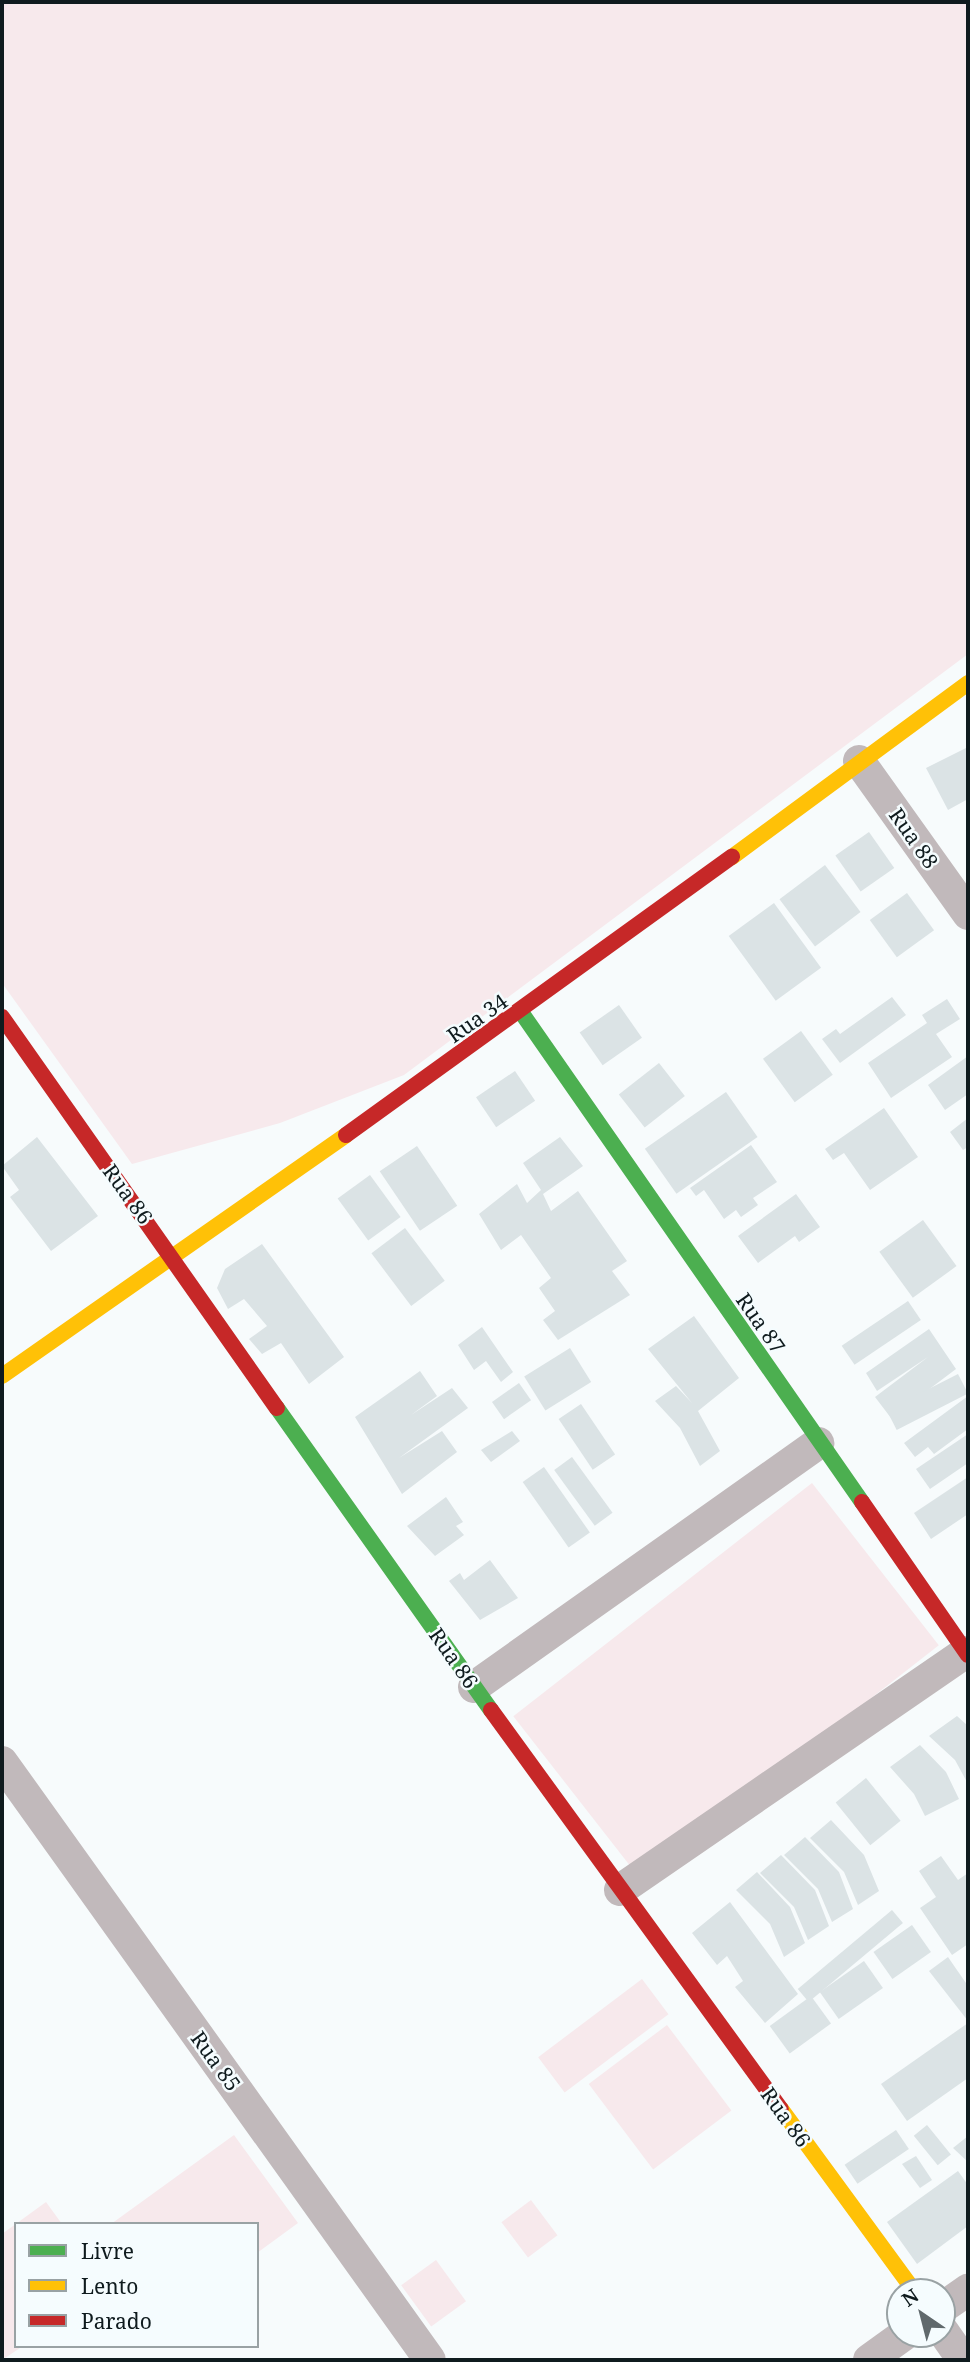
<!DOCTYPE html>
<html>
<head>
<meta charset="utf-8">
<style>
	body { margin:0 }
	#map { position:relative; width:970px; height:2362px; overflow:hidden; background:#f7fbfc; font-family:"Noto Serif",serif }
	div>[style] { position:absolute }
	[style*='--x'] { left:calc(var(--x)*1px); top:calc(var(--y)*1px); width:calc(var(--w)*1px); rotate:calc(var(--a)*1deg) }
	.green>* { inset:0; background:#f7e9ec; transform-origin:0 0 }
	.building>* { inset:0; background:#dbe3e5; transform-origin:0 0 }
	.street>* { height:32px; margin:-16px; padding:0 16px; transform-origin:16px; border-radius:16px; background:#c1b9bb }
	.fast>* { height:16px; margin:-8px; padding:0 8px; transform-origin:8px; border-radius:8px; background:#4caf50 }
	.slow>* { height:16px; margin:-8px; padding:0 8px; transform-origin:8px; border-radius:8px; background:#ffc107 }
	.jam>* { height:16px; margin:-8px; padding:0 8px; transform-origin:8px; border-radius:8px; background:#c62828 }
	span { translate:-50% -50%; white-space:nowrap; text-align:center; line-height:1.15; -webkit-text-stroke:5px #f5fcfe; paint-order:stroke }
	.street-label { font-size:21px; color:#0f1b1e }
	.frame { position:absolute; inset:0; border:4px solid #0f1b1e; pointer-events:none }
	.legend { position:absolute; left:14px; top:2222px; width:245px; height:126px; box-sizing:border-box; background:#f5fcfe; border:2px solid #99a2a4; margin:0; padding:9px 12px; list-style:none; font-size:21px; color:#0f1b1e }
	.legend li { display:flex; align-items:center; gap:14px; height:35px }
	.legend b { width:35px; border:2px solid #99a2a4 }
	.north { position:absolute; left:886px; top:2278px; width:70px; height:70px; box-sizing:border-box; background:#f5fcfe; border:2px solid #99a2a4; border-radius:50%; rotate:325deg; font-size:19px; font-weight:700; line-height:28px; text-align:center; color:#0f1b1e }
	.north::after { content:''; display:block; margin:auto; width:24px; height:32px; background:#60696c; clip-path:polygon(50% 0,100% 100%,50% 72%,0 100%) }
</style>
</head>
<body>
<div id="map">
	<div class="green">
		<i style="clip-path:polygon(2px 2px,968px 2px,968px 654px,404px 1075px,280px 1123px,132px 1164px,2px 983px)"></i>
		<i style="left:812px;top:1483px;width:206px;height:379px;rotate:52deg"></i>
		<i style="left:642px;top:1979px;width:44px;height:130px;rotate:53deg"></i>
		<i style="left:667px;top:2025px;width:107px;height:98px;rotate:53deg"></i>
		<i style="clip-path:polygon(234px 2135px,298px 2223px,257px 2253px,257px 2224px,111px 2224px)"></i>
		<i style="left:531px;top:2200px;width:44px;height:37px;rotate:53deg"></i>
		<i style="clip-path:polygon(46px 2202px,62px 2224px,16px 2224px,16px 2346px,23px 2346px,2px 2360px,2px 2234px)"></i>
		<i style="left:436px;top:2260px;width:51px;height:43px;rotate:54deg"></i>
	</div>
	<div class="building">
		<i style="clip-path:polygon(968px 747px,968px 799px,948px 810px,926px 768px)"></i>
		<i style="left:869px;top:832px;width:44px;height:41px;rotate:55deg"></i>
		<i style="left:825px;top:865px;width:59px;height:57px;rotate:53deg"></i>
		<i style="left:907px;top:893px;width:46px;height:46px;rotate:54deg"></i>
		<i style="left:774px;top:903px;width:80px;height:56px;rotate:54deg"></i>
		<i style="clip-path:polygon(892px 997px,906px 1015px,840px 1063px,822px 1039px,836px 1029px,840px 1034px)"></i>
		<i style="clip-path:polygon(947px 999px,960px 1019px,936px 1034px,952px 1057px,891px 1098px,868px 1063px,927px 1023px,922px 1015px)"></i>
		<i style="left:619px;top:1005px;width:40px;height:48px;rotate:55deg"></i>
		<i style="left:801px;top:1031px;width:54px;height:47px;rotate:54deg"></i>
		<i style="clip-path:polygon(968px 1056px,968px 1094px,945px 1110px,928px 1085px)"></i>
		<i style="left:659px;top:1063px;width:42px;height:51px;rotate:52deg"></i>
		<i style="left:515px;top:1071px;width:36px;height:47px;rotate:56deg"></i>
		<i style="left:726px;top:1092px;width:55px;height:99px;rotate:55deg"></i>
		<i style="clip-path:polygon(884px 1108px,918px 1157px,870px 1190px,844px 1153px,833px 1160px,825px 1149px)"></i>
		<i style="clip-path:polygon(968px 1118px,968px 1147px,963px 1150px,950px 1132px)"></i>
		<i style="clip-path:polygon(37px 1137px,98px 1216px,51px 1251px,10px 1197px,19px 1190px,2px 1166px)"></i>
		<i style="clip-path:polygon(560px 1137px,583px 1166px,543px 1194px,551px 1211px,578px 1191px,627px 1261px,612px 1271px,630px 1295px,558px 1340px,543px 1320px,555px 1311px,539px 1288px,551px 1278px,521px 1235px,501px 1250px,479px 1214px,517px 1184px,527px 1203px,541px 1190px,523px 1163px)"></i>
		<i style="clip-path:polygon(751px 1145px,777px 1182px,753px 1198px,758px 1205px,741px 1217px,736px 1210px,724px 1219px,704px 1190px,696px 1196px,690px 1188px)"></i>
		<i style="left:417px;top:1146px;width:72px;height:45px;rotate:56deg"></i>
		<i style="left:370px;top:1175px;width:52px;height:40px;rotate:54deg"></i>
		<i style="clip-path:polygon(796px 1194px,820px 1227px,799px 1242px,795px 1236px,758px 1263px,738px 1236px)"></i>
		<i style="left:923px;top:1220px;width:57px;height:54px;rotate:54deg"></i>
		<i style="left:405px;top:1228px;width:66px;height:42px;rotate:53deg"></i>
		<i style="clip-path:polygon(262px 1244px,344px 1357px,309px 1384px,281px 1343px,262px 1354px,249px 1339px,267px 1326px,244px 1299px,228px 1309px,217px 1288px,225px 1269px)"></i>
		<i style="left:908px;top:1301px;width:23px;height:80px;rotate:56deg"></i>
		<i style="clip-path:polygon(694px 1316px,739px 1378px,698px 1411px,720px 1451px,700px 1466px,680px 1428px,655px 1401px,676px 1386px,692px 1403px,648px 1349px)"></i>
		<i style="clip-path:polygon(482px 1327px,513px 1372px,501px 1382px,486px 1361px,474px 1370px,458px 1345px)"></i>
		<i style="clip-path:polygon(929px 1329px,956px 1369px,891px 1418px,875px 1397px,928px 1357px,877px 1391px,866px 1373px)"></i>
		<i style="left:570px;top:1348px;width:40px;height:54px;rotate:58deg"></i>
		<i style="clip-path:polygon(420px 1371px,437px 1396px,411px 1415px,452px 1388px,468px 1408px,399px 1458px,442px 1431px,457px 1452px,402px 1494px,355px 1417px)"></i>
		<i style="left:958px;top:1374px;width:22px;height:80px;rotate:63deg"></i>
		<i style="left:519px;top:1383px;width:21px;height:33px;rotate:55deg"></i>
		<i style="clip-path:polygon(968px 1396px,968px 1429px,934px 1454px,928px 1447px,915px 1457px,904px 1443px)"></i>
		<i style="left:581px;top:1404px;width:61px;height:27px;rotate:56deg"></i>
		<i style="clip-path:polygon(512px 1431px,520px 1441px,491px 1462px,481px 1450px)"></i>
		<i style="clip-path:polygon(968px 1434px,968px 1463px,930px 1489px,916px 1469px)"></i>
		<i style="left:572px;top:1457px;width:69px;height:22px;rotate:54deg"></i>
		<i style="left:544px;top:1467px;width:80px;height:26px;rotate:55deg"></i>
		<i style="clip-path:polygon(968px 1477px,968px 1514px,931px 1539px,914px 1513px)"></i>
		<i style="clip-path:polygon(446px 1497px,463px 1522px,456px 1526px,464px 1535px,435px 1556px,407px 1526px)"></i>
		<i style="clip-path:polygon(490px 1560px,518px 1598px,480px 1620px,449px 1581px,460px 1573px,464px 1580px)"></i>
		<i style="clip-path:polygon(957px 1716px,968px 1726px,968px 1784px,955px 1760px,929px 1736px)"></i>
		<i style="clip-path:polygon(920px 1745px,946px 1772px,959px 1799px,925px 1816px,914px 1794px,890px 1767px)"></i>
		<i style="left:866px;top:1778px;width:55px;height:39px;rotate:51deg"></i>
		<i style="clip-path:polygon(831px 1820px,864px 1855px,879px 1891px,858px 1905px,844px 1872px,810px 1838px)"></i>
		<i style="clip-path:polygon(805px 1837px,839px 1872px,853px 1909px,832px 1922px,818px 1889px,784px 1855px)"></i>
		<i style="clip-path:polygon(781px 1855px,815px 1890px,829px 1926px,808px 1940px,794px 1907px,760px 1873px)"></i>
		<i style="clip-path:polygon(941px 1856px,958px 1880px,968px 1873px,968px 1944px,952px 1955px,920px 1908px,936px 1897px,919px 1871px)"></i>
		<i style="clip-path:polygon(757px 1872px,790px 1907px,805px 1943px,784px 1957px,770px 1924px,736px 1890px)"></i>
		<i style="clip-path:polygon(730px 1902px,798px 1994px,765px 2023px,735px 1987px,743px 1981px,727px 1956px,717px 1965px,692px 1933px)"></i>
		<i style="left:892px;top:1910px;width:17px;height:123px;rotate:50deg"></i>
		<i style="left:912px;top:1925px;width:33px;height:47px;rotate:55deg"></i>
		<i style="clip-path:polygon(948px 1957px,968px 1986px,968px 2021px,929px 1971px)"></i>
		<i style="left:864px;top:1961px;width:33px;height:54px;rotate:55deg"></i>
		<i style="left:811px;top:1996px;width:34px;height:51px;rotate:54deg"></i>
		<i style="clip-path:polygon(968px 2023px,968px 2078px,907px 2121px,881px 2084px)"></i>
		<i style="left:927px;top:2125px;width:38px;height:17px;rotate:51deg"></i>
		<i style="left:896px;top:2130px;width:23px;height:62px;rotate:56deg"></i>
		<i style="clip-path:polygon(968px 2136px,968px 2162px,953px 2148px)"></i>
		<i style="clip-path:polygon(916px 2156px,932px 2180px,920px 2188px,902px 2164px)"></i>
		<i style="clip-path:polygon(958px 2171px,968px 2185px,968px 2226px,917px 2264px,887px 2222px)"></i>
	</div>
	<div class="street">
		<i style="--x:859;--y:761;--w:188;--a:54.5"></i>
		<i style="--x:474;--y:1687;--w:422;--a:-35.3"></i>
		<i style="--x:2;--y:1762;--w:735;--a:54.41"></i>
		<i style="--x:620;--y:1890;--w:420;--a:-34.5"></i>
		<i style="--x:942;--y:2308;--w:32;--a:-35"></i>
		<i style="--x:942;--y:2330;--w:37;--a:55"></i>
		<i style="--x:869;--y:2360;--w:44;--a:-35.8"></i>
	</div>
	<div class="fast">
		<i style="--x:521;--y:1012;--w:597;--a:55.17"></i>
		<i style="--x:277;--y:1408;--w:370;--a:54.7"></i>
	</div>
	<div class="slow">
		<i style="--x:732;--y:857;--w:293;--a:-36.4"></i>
		<i style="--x:2;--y:1376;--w:420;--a:-35"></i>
		<i style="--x:781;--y:2109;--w:227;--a:53.8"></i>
	</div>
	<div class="jam">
		<i style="--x:2;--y:1017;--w:478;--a:54.9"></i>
		<i style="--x:346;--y:1135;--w:476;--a:-35.8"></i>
		<i style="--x:862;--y:1502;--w:186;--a:55.3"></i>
		<i style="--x:491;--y:1710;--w:493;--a:54"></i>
	</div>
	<div class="street-label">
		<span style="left:914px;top:838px;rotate:55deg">Rua 88</span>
		<span style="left:477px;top:1018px;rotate:-35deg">Rua 34</span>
		<span style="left:128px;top:1194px;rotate:54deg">Rua 86</span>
		<span style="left:761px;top:1323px;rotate:55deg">Rua 87</span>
		<span style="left:454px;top:1658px;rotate:55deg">Rua 86</span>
		<span style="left:216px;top:2061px;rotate:54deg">Rua 85</span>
		<span style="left:786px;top:2117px;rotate:54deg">Rua 86</span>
	</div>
	<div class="frame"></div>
	<ul class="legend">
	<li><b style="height:9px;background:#4caf50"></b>Livre</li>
	<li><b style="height:9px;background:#ffc107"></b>Lento</li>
	<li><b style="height:9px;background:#c62828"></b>Parado</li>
	</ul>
	<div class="north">N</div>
</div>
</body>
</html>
